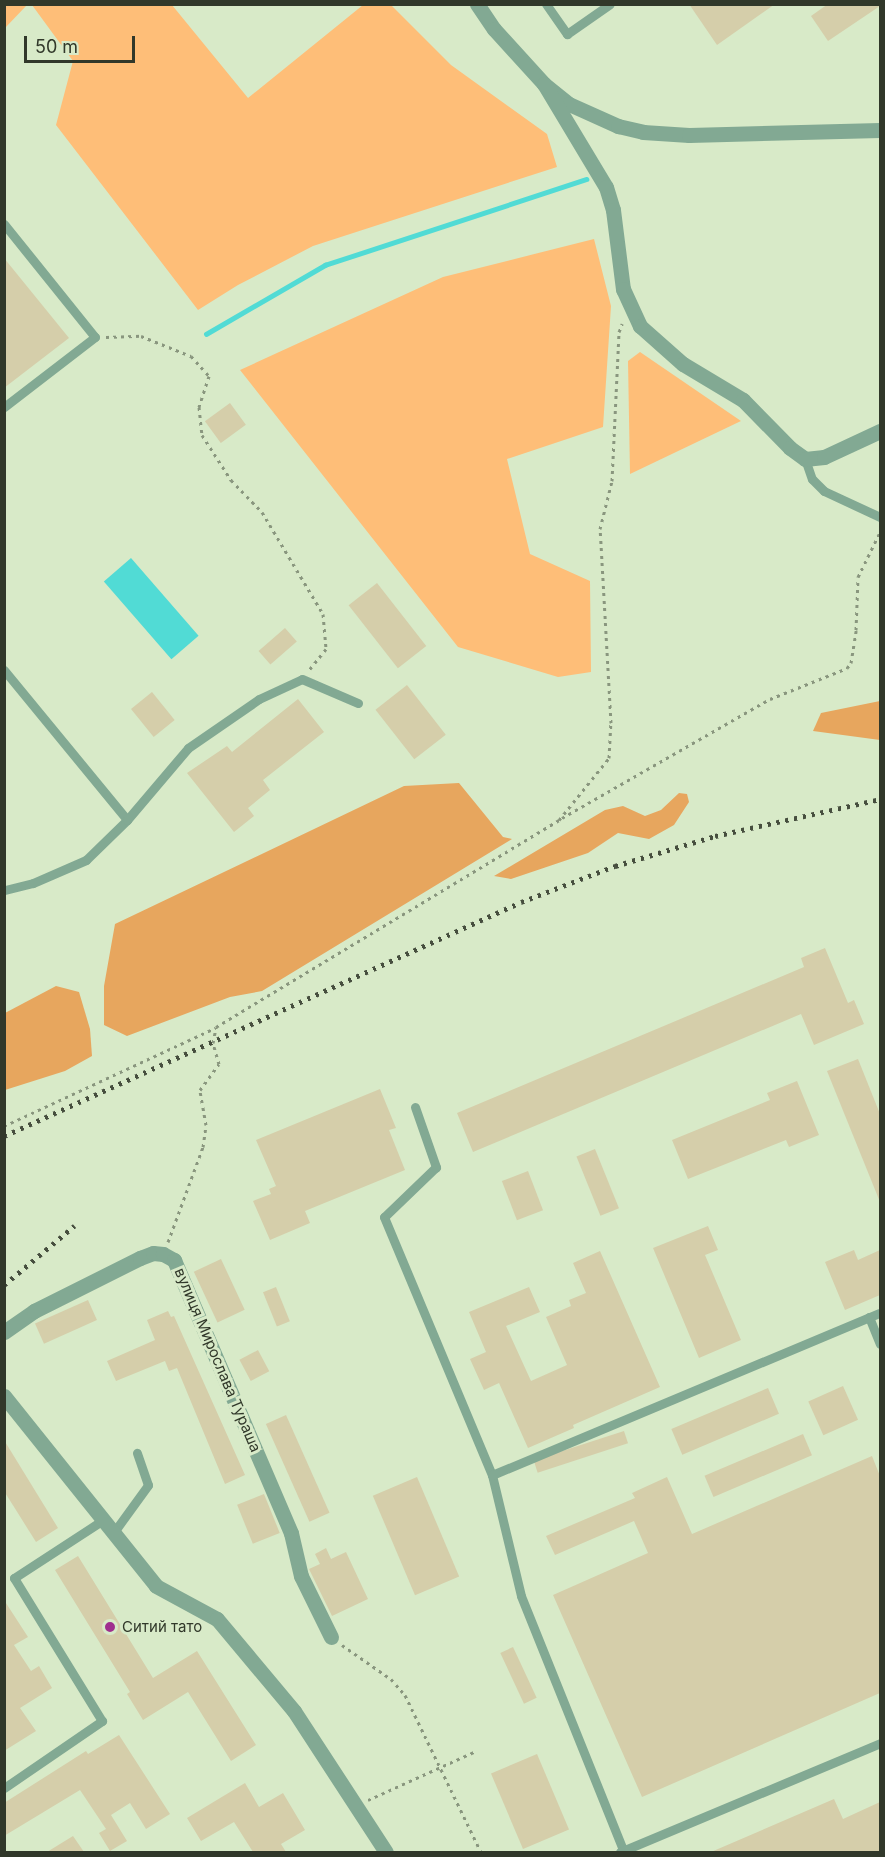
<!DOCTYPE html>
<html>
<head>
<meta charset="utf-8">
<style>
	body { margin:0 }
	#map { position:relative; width:885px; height:1857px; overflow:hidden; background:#d8eac8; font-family:Inter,sans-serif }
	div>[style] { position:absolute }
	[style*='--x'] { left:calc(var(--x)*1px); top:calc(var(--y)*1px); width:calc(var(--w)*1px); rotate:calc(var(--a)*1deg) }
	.green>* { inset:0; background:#febe78 }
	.forest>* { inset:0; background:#e7a65e }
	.water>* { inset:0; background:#51dbd5; transform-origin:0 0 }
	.stream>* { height:4.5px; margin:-2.25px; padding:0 2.25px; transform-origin:2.25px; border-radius:2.25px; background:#51dbd5 }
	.building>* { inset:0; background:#d5ceaa; transform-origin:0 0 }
	.path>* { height:3px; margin-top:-1.5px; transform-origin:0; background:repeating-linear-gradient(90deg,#89967e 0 3px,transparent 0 7.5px) }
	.service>* { height:9px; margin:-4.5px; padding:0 4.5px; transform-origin:4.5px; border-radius:4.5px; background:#82a993 }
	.minor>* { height:15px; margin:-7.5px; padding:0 7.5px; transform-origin:7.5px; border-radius:7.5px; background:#82a993 }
	.rail>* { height:4.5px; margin-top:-2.25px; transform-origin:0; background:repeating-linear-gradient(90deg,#464e3e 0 3px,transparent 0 9px) }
	.dots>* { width:16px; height:16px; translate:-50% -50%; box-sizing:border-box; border:3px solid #d8eac8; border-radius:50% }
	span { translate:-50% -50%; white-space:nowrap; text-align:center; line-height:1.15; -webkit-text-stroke:6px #d8eac8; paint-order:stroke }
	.street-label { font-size:15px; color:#31382a }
	.poi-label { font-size:15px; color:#31382a }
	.left { translate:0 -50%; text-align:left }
	.frame { position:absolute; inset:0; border:6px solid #31382a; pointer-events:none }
	.scale { position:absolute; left:24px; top:36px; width:111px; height:27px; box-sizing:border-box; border:3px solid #31382a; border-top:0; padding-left:8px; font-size:18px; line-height:21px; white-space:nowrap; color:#31382a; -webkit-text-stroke:4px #d8eac8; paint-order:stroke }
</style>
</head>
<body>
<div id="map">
	<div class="green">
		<i style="clip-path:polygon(5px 4px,27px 5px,5px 28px,4px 5px)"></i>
		<i style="clip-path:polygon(32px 5px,172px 5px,248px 98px,363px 5px,391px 5px,451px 65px,547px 134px,557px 167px,313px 246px,238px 285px,198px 310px,56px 125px,73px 61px)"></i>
		<i style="clip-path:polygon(594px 239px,611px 306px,603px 427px,507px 459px,530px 554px,590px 581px,591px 672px,558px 677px,458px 647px,240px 370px,443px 277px)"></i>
		<i style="clip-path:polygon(640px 352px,741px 421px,630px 474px,628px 361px)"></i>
	</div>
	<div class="forest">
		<i style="clip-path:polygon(880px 701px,880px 740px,813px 731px,821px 713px)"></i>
		<i style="clip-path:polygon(459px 783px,503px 837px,512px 839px,262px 991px,230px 997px,127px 1036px,104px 1025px,104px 986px,115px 924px,404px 786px)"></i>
		<i style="clip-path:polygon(679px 793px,687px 794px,689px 802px,674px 825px,649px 839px,618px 833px,588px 853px,511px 879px,494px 876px,605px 810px,623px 806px,645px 816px,661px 810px)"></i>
		<i style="clip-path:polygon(56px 986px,79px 992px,90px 1029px,92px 1056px,65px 1071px,5px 1090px,5px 1013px)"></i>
	</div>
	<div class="water">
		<i style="left:131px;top:558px;width:103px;height:36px;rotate:49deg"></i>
	</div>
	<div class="stream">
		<i style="--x:206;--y:334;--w:138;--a:-30.1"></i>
		<i style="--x:325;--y:265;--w:275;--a:-18.2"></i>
	</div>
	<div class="building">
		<i style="clip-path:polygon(689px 4px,775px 4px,717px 45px)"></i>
		<i style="clip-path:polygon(828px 4px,880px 4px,880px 6px,828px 41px,811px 16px)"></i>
		<i style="clip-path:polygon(4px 258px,69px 338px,4px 388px)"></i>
		<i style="left:230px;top:403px;width:27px;height:31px;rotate:54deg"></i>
		<i style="left:377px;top:583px;width:80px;height:36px;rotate:52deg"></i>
		<i style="left:285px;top:628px;width:18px;height:35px;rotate:49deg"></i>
		<i style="left:407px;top:685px;width:63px;height:40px;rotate:52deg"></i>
		<i style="left:152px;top:692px;width:36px;height:27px;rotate:51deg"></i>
		<i style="clip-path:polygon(298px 699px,324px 732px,263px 780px,270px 790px,248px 808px,254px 816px,234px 832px,187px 773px,227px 746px,232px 752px)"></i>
		<i style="clip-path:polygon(825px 948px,848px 1003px,854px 1000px,864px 1024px,814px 1045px,801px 1014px,473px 1152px,457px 1113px,804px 967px,801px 958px)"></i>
		<i style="clip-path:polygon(858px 1059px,880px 1114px,880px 1202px,827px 1071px)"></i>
		<i style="clip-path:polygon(797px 1081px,819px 1135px,789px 1147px,786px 1140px,688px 1179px,672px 1140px,770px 1100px,767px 1093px)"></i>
		<i style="clip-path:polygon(380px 1089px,396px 1128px,389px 1130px,405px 1170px,305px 1211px,310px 1223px,270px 1240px,253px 1201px,271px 1194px,269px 1189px,276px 1186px,256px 1140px)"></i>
		<i style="left:595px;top:1149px;width:64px;height:20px;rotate:68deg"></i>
		<i style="left:528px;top:1171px;width:42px;height:28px;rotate:69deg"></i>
		<i style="clip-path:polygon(708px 1226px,718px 1250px,705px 1255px,741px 1340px,699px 1358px,653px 1248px)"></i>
		<i style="clip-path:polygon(854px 1250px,858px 1260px,880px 1250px,880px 1295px,845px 1310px,825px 1262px)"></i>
		<i style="clip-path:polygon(600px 1251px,660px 1387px,573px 1425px,574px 1428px,528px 1448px,499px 1383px,484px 1390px,470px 1359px,486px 1352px,469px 1312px,529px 1287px,540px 1312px,506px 1326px,531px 1381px,567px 1365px,546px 1317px,571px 1306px,569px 1300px,586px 1293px,573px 1263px)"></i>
		<i style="left:221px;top:1259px;width:56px;height:30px;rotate:65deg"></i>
		<i style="left:276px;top:1287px;width:37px;height:14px;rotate:68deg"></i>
		<i style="left:88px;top:1300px;width:22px;height:58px;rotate:66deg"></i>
		<i style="clip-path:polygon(168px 1311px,171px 1317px,174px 1316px,245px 1475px,225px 1484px,177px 1368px,169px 1371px,165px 1361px,116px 1381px,107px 1361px,155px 1340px,147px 1320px)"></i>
		<i style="left:258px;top:1350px;width:24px;height:21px;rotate:62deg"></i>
		<i style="left:843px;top:1386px;width:37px;height:38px;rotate:66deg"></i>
		<i style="left:768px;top:1388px;width:28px;height:105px;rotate:67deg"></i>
		<i style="left:286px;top:1415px;width:107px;height:22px;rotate:66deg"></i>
		<i style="left:624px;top:1431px;width:13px;height:95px;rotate:72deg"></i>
		<i style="left:803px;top:1434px;width:23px;height:107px;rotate:67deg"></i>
		<i style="clip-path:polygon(4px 1440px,58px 1528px,36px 1542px,4px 1491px)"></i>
		<i style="clip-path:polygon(872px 1456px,880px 1476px,880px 1693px,642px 1797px,553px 1595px,648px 1553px,634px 1521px,555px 1555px,546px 1536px,635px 1498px,632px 1493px,667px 1477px,692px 1534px)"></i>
		<i style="left:417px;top:1477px;width:108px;height:48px;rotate:67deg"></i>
		<i style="left:264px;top:1494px;width:42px;height:29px;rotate:68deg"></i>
		<i style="clip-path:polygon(326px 1548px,331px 1559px,346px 1552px,368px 1599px,332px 1616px,309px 1569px,320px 1564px,315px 1554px)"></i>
		<i style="clip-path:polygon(78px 1556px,153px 1678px,197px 1651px,256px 1745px,231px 1761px,188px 1692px,143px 1720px,127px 1694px,130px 1692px,55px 1570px)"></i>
		<i style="clip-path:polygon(4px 1600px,28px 1637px,14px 1645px,31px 1671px,39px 1666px,52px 1688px,20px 1708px,36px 1731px,4px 1751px)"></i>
		<i style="left:513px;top:1647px;width:56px;height:14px;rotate:65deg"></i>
		<i style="clip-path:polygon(119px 1735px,170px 1814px,146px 1829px,130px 1803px,111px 1815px,127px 1841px,110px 1851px,99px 1833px,106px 1829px,80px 1790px,4px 1836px,4px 1803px,86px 1751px,88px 1754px)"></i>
		<i style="left:537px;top:1754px;width:82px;height:50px;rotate:67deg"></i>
		<i style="clip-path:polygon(245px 1783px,259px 1807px,283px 1793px,305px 1830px,281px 1844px,286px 1852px,253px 1852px,234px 1822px,201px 1841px,187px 1818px)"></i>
		<i style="clip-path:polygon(834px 1799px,843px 1819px,880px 1802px,880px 1852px,711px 1852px)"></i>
		<i style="clip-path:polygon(73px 1836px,84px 1852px,47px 1852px)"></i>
	</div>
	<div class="path">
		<i style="--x:106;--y:337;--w:35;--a:-2"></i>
		<i style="--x:141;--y:336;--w:54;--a:21.8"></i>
		<i style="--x:191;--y:356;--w:27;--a:48"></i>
		<i style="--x:209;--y:376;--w:33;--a:108"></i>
		<i style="--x:199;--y:407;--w:28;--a:84"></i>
		<i style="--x:202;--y:435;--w:54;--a:57.2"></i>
		<i style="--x:231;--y:480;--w:45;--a:45.9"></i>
		<i style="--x:262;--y:512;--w:119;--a:59.1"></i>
		<i style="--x:323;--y:614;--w:35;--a:85"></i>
		<i style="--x:326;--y:649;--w:27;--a:129"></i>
		<i style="--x:562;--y:818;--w:240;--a:-29.8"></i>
		<i style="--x:770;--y:699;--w:83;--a:-21.9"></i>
		<i style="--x:847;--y:668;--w:6;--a:-51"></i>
		<i style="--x:851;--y:663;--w:33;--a:-81"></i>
		<i style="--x:856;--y:630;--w:53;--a:-87.8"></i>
		<i style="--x:858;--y:577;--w:50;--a:-63.9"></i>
		<i style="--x:4;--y:1126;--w:233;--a:-24.9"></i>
		<i style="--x:168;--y:1242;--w:101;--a:-69.8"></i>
		<i style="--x:203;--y:1147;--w:22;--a:-82"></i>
		<i style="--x:206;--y:1125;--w:36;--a:-100"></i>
		<i style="--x:200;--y:1090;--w:32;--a:-54"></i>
		<i style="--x:219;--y:1064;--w:22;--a:-106"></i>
		<i style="--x:213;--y:1043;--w:16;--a:-79"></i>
		<i style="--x:216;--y:1027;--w:401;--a:-31.1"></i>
		<i style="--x:559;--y:820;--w:80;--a:-51.1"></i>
		<i style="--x:609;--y:758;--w:35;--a:-87"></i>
		<i style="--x:611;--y:723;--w:194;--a:-93.2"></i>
		<i style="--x:600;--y:529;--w:49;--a:-76"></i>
		<i style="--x:612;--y:481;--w:149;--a:-87.3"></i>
		<i style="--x:619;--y:332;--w:9;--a:-69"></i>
		<i style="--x:342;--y:1645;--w:60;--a:34.8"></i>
		<i style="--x:391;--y:1679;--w:21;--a:49"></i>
		<i style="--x:405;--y:1695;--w:174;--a:64.2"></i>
		<i style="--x:368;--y:1800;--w:119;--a:-24.4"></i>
	</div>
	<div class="service">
		<i style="--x:546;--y:4;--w:37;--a:55"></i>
		<i style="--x:567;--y:34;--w:52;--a:-34.9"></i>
		<i style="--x:4;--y:224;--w:145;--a:51.2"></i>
		<i style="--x:95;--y:337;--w:115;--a:142.4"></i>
		<i style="--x:805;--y:459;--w:21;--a:71"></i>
		<i style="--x:812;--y:479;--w:17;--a:45"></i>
		<i style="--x:824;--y:491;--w:62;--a:24.9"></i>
		<i style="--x:4;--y:670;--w:194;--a:50.6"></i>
		<i style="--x:127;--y:820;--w:57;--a:135.7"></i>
		<i style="--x:86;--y:860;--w:58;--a:156.5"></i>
		<i style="--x:33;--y:883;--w:30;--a:166"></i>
		<i style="--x:127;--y:820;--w:94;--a:-49.7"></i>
		<i style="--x:188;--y:748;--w:86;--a:-34.6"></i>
		<i style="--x:259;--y:699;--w:47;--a:-24.9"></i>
		<i style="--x:302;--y:679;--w:61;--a:23.2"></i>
		<i style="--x:415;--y:1107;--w:64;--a:70.7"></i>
		<i style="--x:436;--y:1167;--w:72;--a:136.1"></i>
		<i style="--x:384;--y:1217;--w:280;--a:67.3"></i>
		<i style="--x:492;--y:1475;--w:124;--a:76.5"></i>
		<i style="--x:521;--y:1596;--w:276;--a:68.1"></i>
		<i style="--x:869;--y:1317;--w:29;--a:68"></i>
		<i style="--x:492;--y:1475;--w:420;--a:-22.7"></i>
		<i style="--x:114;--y:1532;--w:58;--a:-54.1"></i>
		<i style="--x:148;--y:1485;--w:34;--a:-109"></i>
		<i style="--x:4;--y:1788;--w:119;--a:-34.4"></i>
		<i style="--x:102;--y:1721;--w:168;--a:-121.6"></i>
		<i style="--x:14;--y:1578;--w:106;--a:-33.1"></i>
		<i style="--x:620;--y:1852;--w:282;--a:-22.7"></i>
	</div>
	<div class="minor">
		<i style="--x:477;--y:4;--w:30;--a:56"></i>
		<i style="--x:494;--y:29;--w:74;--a:47.7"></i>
		<i style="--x:544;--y:84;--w:32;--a:39"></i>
		<i style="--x:569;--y:104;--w:54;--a:24.2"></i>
		<i style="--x:618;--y:126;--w:26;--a:13"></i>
		<i style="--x:643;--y:132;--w:46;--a:3.7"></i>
		<i style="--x:689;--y:135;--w:191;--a:-1.5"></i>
		<i style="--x:544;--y:84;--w:120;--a:59"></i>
		<i style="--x:606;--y:187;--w:24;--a:73"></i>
		<i style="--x:613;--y:210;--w:80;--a:82.8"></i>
		<i style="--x:623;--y:289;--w:41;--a:65.3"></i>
		<i style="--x:640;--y:326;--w:57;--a:41.5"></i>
		<i style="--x:683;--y:364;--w:70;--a:31"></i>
		<i style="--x:743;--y:400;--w:67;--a:45.6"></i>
		<i style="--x:790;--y:448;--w:19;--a:36"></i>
		<i style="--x:805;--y:459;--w:19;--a:-6"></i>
		<i style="--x:824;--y:457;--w:62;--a:-24.9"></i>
		<i style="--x:4;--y:1332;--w:37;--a:-35"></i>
		<i style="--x:34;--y:1311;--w:119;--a:-26.6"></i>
		<i style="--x:140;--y:1258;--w:14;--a:-21"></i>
		<i style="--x:153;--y:1253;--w:10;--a:6"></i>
		<i style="--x:163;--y:1254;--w:13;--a:29"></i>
		<i style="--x:174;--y:1260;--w:297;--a:66.8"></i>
		<i style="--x:291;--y:1533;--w:44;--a:76.9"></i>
		<i style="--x:301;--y:1576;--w:68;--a:63.8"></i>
		<i style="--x:4;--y:1396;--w:243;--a:51.3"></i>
		<i style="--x:156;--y:1586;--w:69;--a:28.4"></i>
		<i style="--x:217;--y:1619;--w:120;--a:50.1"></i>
		<i style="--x:294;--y:1711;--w:168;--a:56.9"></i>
	</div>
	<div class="rail">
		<i style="--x:4;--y:1136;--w:567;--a:-24.35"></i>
		<i style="--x:521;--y:902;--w:101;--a:-21"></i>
		<i style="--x:615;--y:866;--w:104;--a:-16.7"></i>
		<i style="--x:715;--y:836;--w:169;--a:-12.6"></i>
		<i style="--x:4;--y:1285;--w:92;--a:-40.1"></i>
	</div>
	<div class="dots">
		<i style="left:110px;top:1627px;background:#9f2f8e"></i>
	</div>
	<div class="street-label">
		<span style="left:218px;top:1360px;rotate:67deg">вулиця Мирослава Тураша</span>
	</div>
	<div class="poi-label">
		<span class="left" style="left:122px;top:1627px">Ситий тато</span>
	</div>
	<div class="frame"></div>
	<div class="scale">50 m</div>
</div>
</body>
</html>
